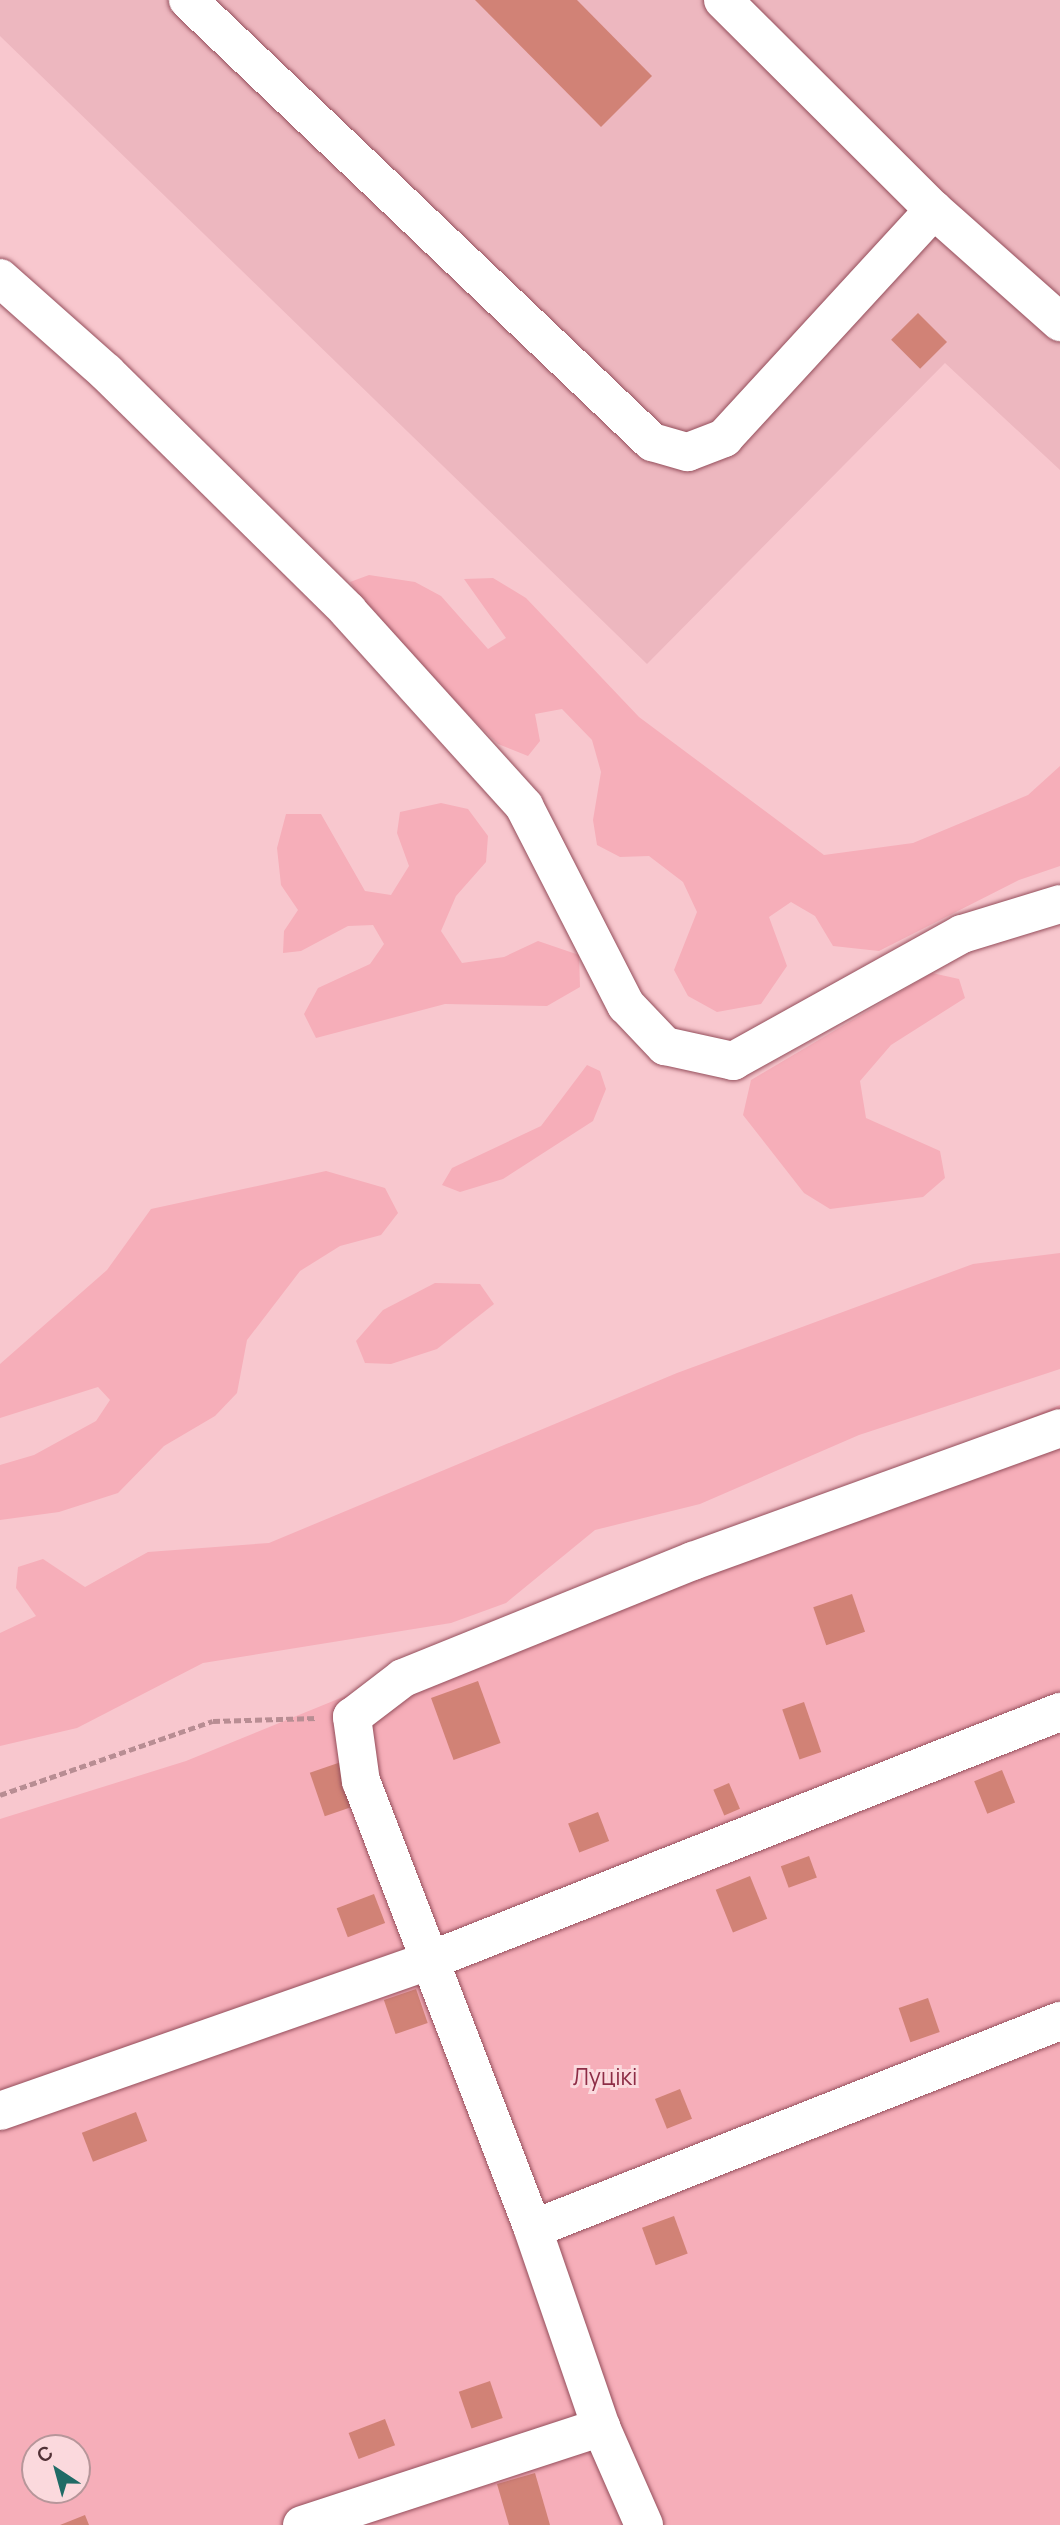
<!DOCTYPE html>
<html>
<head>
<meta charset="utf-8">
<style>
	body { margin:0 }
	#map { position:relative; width:1060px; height:2525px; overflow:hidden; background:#f8c7ce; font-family:Manrope,sans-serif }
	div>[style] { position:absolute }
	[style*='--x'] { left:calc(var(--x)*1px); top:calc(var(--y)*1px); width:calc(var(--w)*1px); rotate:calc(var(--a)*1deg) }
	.built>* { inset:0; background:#edb7bf }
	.green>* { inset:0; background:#f6aeb9 }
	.building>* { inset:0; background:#d18276; transform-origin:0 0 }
	.path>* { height:4.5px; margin-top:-2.25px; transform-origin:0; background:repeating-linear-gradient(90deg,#b88d93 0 7px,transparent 0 10.5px) }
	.roads { filter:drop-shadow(0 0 2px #944e5b) drop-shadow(0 0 2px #944e5b) }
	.minor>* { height:38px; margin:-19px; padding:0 19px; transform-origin:19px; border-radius:19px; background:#fff }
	span { translate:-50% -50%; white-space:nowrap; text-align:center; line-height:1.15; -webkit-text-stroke:6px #fbd9dd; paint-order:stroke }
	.park-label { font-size:23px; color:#8d2d46 }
	.north { position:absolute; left:21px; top:2434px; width:70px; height:70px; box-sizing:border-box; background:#fbd9dd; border:2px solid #b7969a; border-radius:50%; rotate:324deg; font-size:19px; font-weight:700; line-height:28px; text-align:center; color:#513136 }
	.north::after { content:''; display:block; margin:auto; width:24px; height:32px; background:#206b66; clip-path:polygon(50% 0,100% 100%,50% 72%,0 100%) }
</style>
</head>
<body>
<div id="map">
	<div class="built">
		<i style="clip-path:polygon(0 0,1060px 0,1060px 470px,945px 363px,647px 664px,0 36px)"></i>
	</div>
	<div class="green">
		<i style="clip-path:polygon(369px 575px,415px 582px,441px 596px,488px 649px,506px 638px,464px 579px,493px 578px,526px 598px,639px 717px,824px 855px,913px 843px,1028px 795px,1060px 766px,1060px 866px,1019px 880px,879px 951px,833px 946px,815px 916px,791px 902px,769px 917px,787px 966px,761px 1004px,717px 1012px,688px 996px,674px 970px,697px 912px,683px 882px,649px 856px,620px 857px,597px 845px,593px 820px,601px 772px,592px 740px,562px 709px,535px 714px,540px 741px,528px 756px,498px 744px,384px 631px,350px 582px)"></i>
		<i style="clip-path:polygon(441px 803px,468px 809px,488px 836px,486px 862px,456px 896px,441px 931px,462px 963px,504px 957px,538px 941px,579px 955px,580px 987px,547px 1006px,445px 1004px,316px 1038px,304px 1014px,318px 988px,370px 964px,384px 944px,373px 925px,348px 926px,301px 951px,283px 953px,284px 931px,298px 910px,281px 885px,277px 848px,286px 814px,321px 814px,365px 891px,391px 895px,409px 866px,397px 833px,400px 812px)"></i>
		<i style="clip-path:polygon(932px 973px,959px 979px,965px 998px,891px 1045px,860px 1081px,866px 1118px,940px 1151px,945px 1178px,923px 1197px,830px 1209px,804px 1193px,743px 1115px,751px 1080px)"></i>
		<i style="clip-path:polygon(587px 1065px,600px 1071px,606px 1089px,593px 1121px,503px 1179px,460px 1192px,442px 1185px,452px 1168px,541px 1126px)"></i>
		<i style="clip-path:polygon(326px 1171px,385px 1188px,398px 1213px,381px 1235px,340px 1246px,300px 1271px,247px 1340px,237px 1393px,215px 1416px,164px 1446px,118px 1493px,59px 1512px,0 1520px,0 1465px,34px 1455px,96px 1421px,110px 1400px,98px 1387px,0 1418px,0 1364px,107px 1270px,151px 1209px)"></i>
		<i style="clip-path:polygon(1060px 1253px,1060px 1369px,859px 1435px,700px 1504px,595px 1530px,506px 1603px,451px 1623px,203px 1663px,77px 1728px,0 1746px,0 1633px,36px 1616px,16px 1588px,18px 1567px,43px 1559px,85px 1587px,148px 1552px,269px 1543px,677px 1373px,973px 1264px)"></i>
		<i style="clip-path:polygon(435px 1283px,480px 1284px,494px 1304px,437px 1349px,391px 1364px,365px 1363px,356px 1341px,383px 1310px)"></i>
		<i style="clip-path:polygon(evenodd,1060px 1405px,1060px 2525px,0 2525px,0 1819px,186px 1761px,1060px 1405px,35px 2448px,77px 2448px,77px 2490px,35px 2490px,35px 2448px)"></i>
	</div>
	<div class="building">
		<i style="clip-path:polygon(475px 0,577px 0,652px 76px,601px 127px)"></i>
		<i style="left:918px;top:313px;width:41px;height:38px;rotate:45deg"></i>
		<i style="left:852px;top:1594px;width:40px;height:41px;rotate:71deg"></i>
		<i style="left:478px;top:1681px;width:66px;height:50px;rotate:70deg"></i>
		<i style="left:804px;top:1702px;width:53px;height:23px;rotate:71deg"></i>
		<i style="left:341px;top:1762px;width:46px;height:33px;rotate:71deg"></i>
		<i style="left:1002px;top:1770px;width:35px;height:30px;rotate:68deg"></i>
		<i style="left:729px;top:1783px;width:28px;height:17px;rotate:67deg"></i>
		<i style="left:598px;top:1812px;width:31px;height:32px;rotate:69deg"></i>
		<i style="left:809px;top:1856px;width:23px;height:30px;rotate:70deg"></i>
		<i style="left:750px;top:1876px;width:46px;height:37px;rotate:68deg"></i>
		<i style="left:374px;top:1894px;width:31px;height:40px;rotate:69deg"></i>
		<i style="left:416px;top:1989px;width:36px;height:34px;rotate:71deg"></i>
		<i style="left:928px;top:1998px;width:36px;height:31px;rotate:71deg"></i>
		<i style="left:680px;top:2089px;width:32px;height:27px;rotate:68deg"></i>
		<i style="left:136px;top:2112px;width:31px;height:58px;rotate:69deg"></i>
		<i style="left:674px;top:2216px;width:40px;height:34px;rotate:70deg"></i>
		<i style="left:490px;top:2381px;width:39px;height:33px;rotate:71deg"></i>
		<i style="left:385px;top:2419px;width:28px;height:39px;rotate:69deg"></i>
		<i style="clip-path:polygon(535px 2473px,550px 2525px,509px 2525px,497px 2484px)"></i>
		<i style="clip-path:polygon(85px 2515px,89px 2525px,60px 2525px)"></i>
	</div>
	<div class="path">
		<i style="--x:0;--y:1795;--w:225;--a:-19.2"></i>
		<i style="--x:213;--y:1721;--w:104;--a:-1.7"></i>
	</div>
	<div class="roads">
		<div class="minor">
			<i style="--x:188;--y:0;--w:641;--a:43.61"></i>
			<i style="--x:652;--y:442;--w:37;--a:16"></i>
			<i style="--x:688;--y:452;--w:39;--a:-21"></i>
			<i style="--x:724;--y:438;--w:310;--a:-47.4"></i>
			<i style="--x:723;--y:0;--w:298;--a:44.9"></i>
			<i style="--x:934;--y:210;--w:169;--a:41.6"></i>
			<i style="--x:0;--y:278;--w:142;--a:41.6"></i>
			<i style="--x:106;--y:372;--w:340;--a:44.6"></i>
			<i style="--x:348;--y:611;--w:263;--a:47.9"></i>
			<i style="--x:524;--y:806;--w:224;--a:62.9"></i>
			<i style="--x:626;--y:1005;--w:57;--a:46.4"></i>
			<i style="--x:665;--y:1046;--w:70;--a:12.4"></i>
			<i style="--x:733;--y:1061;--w:262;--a:-29"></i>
			<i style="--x:962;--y:934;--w:102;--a:-17"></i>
			<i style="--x:0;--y:2111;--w:451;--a:-19.3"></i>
			<i style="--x:426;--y:1962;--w:682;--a:-21.52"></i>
			<i style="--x:533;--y:2229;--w:567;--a:-21.54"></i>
			<i style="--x:302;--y:2525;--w:315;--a:-18.1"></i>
			<i style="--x:644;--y:2525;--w:107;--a:-113.7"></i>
			<i style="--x:601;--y:2427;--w:209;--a:-109"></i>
			<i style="--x:533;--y:2229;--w:479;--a:-111"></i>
			<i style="--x:361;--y:1782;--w:66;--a:-97.9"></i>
			<i style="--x:352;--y:1717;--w:64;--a:-37.4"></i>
			<i style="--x:403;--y:1678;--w:313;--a:-22"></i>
			<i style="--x:693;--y:1561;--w:390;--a:-19.9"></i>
		</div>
	</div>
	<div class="park-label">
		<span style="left:605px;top:2076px">Луцікі</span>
	</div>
	<div class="north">С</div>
</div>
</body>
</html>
